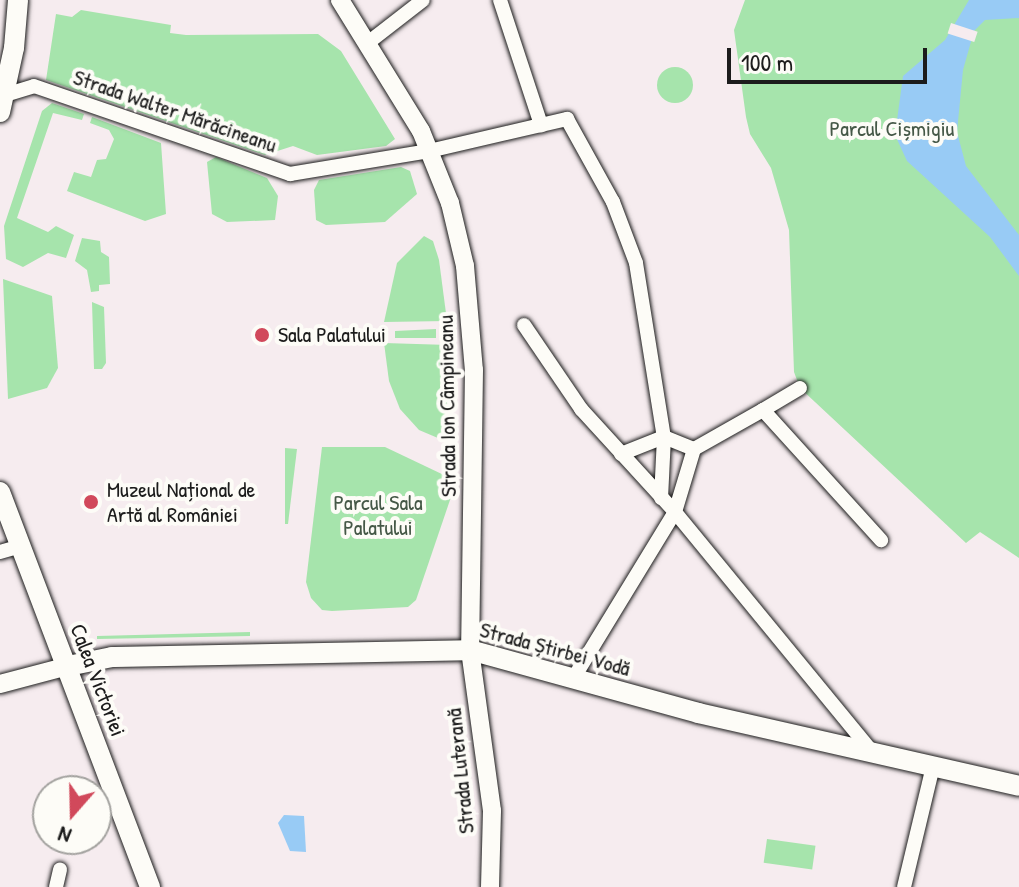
<!DOCTYPE html>
<html>
<head>
<meta charset="utf-8">
<style>
	body { margin:0 }
	#map { position:relative; width:1019px; height:887px; overflow:hidden; background:#f6ecef; font-family:"Patrick Hand",sans-serif }
	div>[style] { position:absolute }
	[style*='--x'] { left:calc(var(--x)*1px); top:calc(var(--y)*1px); width:calc(var(--w)*1px); rotate:calc(var(--a)*1deg) }
	.green>* { inset:0; background:#a6e4ac; transform-origin:0 0 }
	.round { border-radius:50% }
	.water>* { inset:0; background:#98cbf5 }
	.pier>* { inset:0; background:#f6ecef; transform-origin:0 0 }
	.roads { filter:drop-shadow(0 0 2px #1c1c1c) drop-shadow(0 0 2px #1c1c1c) }
	.minor>* { height:14px; margin:-7px; padding:0 7px; transform-origin:7px; border-radius:7px; background:#fdfcf7 }
	.tertiary>* { height:18px; margin:-9px; padding:0 9px; transform-origin:9px; border-radius:9px; background:#fdfcf7 }
	.secondary>* { height:20px; margin:-10px; padding:0 10px; transform-origin:10px; border-radius:10px; background:#fdfcf7 }
	.dots>* { width:22px; height:22px; translate:-50% -50%; box-sizing:border-box; border:4px solid #fdfcf7; border-radius:50% }
	span { translate:-50% -50%; white-space:nowrap; text-align:center; line-height:1.15; -webkit-text-stroke:8px #fdfcf7; paint-order:stroke }
	.street-label { font-size:22px; color:#1c1c1c }
	.park-label { font-size:22px; color:#455847 }
	.poi-label { font-size:22px; color:#1c1c1c }
	.left { translate:0 -50%; text-align:left }
	.north { position:absolute; left:32px; top:775px; width:80px; height:80px; box-sizing:border-box; background:#fdfcf7; border:2px solid #a3a29f; border-radius:50%; rotate:200deg; font-size:22px; font-weight:700; line-height:32px; text-align:center; color:#1c1c1c }
	.north::after { content:''; display:block; margin:auto; width:28px; height:36px; background:#d1495b; clip-path:polygon(50% 0,100% 100%,50% 72%,0 100%) }
	.scale { position:absolute; left:727px; top:48px; width:200px; height:36px; box-sizing:border-box; border:4px solid #1c1c1c; border-top:0; padding-left:10px; font-size:24px; line-height:28px; white-space:nowrap; color:#1c1c1c; -webkit-text-stroke:6px #fdfcf7; paint-order:stroke }
</style>
</head>
<body>
<div id="map">
	<div class="green">
		<i style="clip-path:polygon(745px 0,1019px 0,1019px 558px,980px 532px,966px 543px,800px 388px,794px 372px,789px 230px,771px 168px,750px 134px,746px 117px,734px 30px)"></i>
		<i style="clip-path:polygon(81px 10px,171px 25px,170px 33px,186px 35px,318px 34px,341px 51px,395px 139px,386px 146px,317px 155px,293px 146px,265px 155px,46px 80px,56px 14px,72px 17px)"></i>
		<i class="round" style="left:657px;top:67px;width:36px;height:36px"></i>
		<i style="clip-path:polygon(52px 103px,84px 114px,82px 120px,53px 113px,17px 218px,48px 232px,56px 226px,74px 235px,66px 258px,48px 253px,23px 267px,6px 259px,4px 226px,42px 111px)"></i>
		<i style="clip-path:polygon(92px 117px,161px 143px,166px 214px,145px 221px,67px 191px,74px 172px,91px 177px,97px 160px,106px 159px,114px 139px,109px 130px,90px 123px)"></i>
		<i style="clip-path:polygon(216px 157px,267px 178px,278px 196px,275px 220px,227px 222px,212px 214px,207px 162px)"></i>
		<i style="clip-path:polygon(401px 167px,410px 171px,417px 194px,385px 222px,326px 225px,316px 220px,314px 190px,319px 180px)"></i>
		<i style="clip-path:polygon(424px 236px,433px 241px,439px 260px,447px 321px,384px 322px,397px 263px)"></i>
		<i style="clip-path:polygon(82px 238px,100px 241px,101px 252px,109px 257px,110px 284px,99px 285px,99px 291px,91px 292px,87px 270px,75px 261px)"></i>
		<i style="clip-path:polygon(3px 279px,52px 296px,58px 368px,47px 388px,8px 399px)"></i>
		<i style="clip-path:polygon(92px 302px,104px 307px,106px 363px,102px 369px,94px 369px)"></i>
		<i style="clip-path:polygon(436px 329px,436px 338px,395px 338px,395px 331px)"></i>
		<i style="clip-path:polygon(384px 343px,449px 345px,445px 441px,419px 430px,400px 409px,389px 381px)"></i>
		<i style="clip-path:polygon(322px 447px,385px 447px,446px 476px,451px 497px,416px 600px,408px 607px,332px 611px,322px 610px,311px 598px,306px 582px)"></i>
		<i style="clip-path:polygon(285px 448px,297px 449px,288px 524px,285px 524px)"></i>
		<i style="clip-path:polygon(250px 632px,250px 636px,97px 639px,97px 636px)"></i>
		<i style="left:767px;top:839px;width:49px;height:24px;rotate:8deg"></i>
	</div>
	<div class="water">
		<i style="clip-path:polygon(969px 0,1019px 0,1019px 18px,985px 20px,974px 31px,963px 70px,957px 132px,966px 166px,1019px 235px,1019px 276px,990px 237px,907px 161px,895px 135px,903px 76px,945px 40px)"></i>
		<i style="clip-path:polygon(284px 815px,304px 816px,306px 852px,290px 851px,278px 823px)"></i>
	</div>
	<div class="pier">
		<i style="left:951px;top:23px;width:28px;height:11px;rotate:18deg"></i>
	</div>
	<div class="roads">
		<div class="minor">
			<i style="--x:500;--y:0;--w:132;--a:71.8"></i>
			<i style="--x:369;--y:42;--w:68;--a:-37.9"></i>
			<i style="--x:5;--y:95;--w:30;--a:-17"></i>
			<i style="--x:34;--y:86;--w:271;--a:19"></i>
			<i style="--x:290;--y:174;--w:141;--a:-9.4"></i>
			<i style="--x:429;--y:151;--w:142;--a:-13.1"></i>
			<i style="--x:567;--y:119;--w:95;--a:61"></i>
			<i style="--x:613;--y:202;--w:65;--a:69.3"></i>
			<i style="--x:636;--y:263;--w:176;--a:80.9"></i>
			<i style="--x:664;--y:437;--w:61;--a:92.8"></i>
			<i style="--x:524;--y:325;--w:102;--a:55.8"></i>
			<i style="--x:581;--y:409;--w:139;--a:47.6"></i>
			<i style="--x:675;--y:512;--w:312;--a:50.6"></i>
			<i style="--x:763;--y:410;--w:43;--a:-30.7"></i>
			<i style="--x:694;--y:449;--w:79;--a:-29.5"></i>
			<i style="--x:763;--y:410;--w:176;--a:47.8"></i>
			<i style="--x:621;--y:454;--w:46;--a:-21.6"></i>
			<i style="--x:664;--y:437;--w:32;--a:22"></i>
			<i style="--x:0;--y:552;--w:19;--a:-16"></i>
			<i style="--x:573;--y:679;--w:196;--a:-58.6"></i>
			<i style="--x:675;--y:512;--w:66;--a:-73.2"></i>
			<i style="--x:56;--y:887;--w:18;--a:-77"></i>
			<i style="--x:904;--y:887;--w:124;--a:-76.5"></i>
		</div>
		<div class="tertiary">
			<i style="--x:340;--y:0;--w:154;--a:58.3"></i>
			<i style="--x:421;--y:131;--w:78;--a:68.1"></i>
			<i style="--x:450;--y:203;--w:65;--a:76.6"></i>
			<i style="--x:465;--y:266;--w:104;--a:85.1"></i>
			<i style="--x:474;--y:370;--w:280;--a:90.8"></i>
			<i style="--x:470;--y:650;--w:162;--a:82.2"></i>
			<i style="--x:492;--y:811;--w:76;--a:91.5"></i>
			<i style="--x:0;--y:684;--w:70;--a:-14.8"></i>
		</div>
		<div class="secondary">
			<i style="--x:0;--y:112;--w:66;--a:-77.7"></i>
			<i style="--x:14;--y:48;--w:48;--a:-85.2"></i>
			<i style="--x:0;--y:492;--w:423;--a:69.2"></i>
			<i style="--x:68;--y:666;--w:45;--a:-11.6"></i>
			<i style="--x:112;--y:657;--w:358;--a:-1.1"></i>
			<i style="--x:470;--y:650;--w:237;--a:15.4"></i>
			<i style="--x:698;--y:713;--w:329;--a:12.8"></i>
		</div>
	</div>
	<div class="dots">
		<i style="left:262px;top:335px;background:#d1495b"></i>
		<i style="left:91px;top:502px;background:#d1495b"></i>
	</div>
	<div class="street-label">
		<span style="left:175px;top:111px;rotate:19deg">Strada Walter Mărăcineanu</span>
		<span style="left:447px;top:406px;rotate:-91deg">Strada Ion Câmpineanu</span>
		<span style="left:555px;top:649px;rotate:15deg">Strada Știrbei Vodă</span>
		<span style="left:98px;top:680px;rotate:69deg">Calea Victoriei</span>
		<span style="left:460px;top:771px;rotate:-96deg">Strada Luterană</span>
	</div>
	<div class="park-label">
		<span style="left:892px;top:129px">Parcul Cișmigiu</span>
		<span style="left:378px;top:515px">Parcul Sala<br>Palatului</span>
	</div>
	<div class="poi-label">
		<span class="left" style="left:278px;top:335px">Sala Palatului</span>
		<span class="left" style="left:107px;top:502px">Muzeul Național de<br>Artă al României</span>
	</div>
	<div class="north">N</div>
	<div class="scale">100 m</div>
</div>
</body>
</html>
